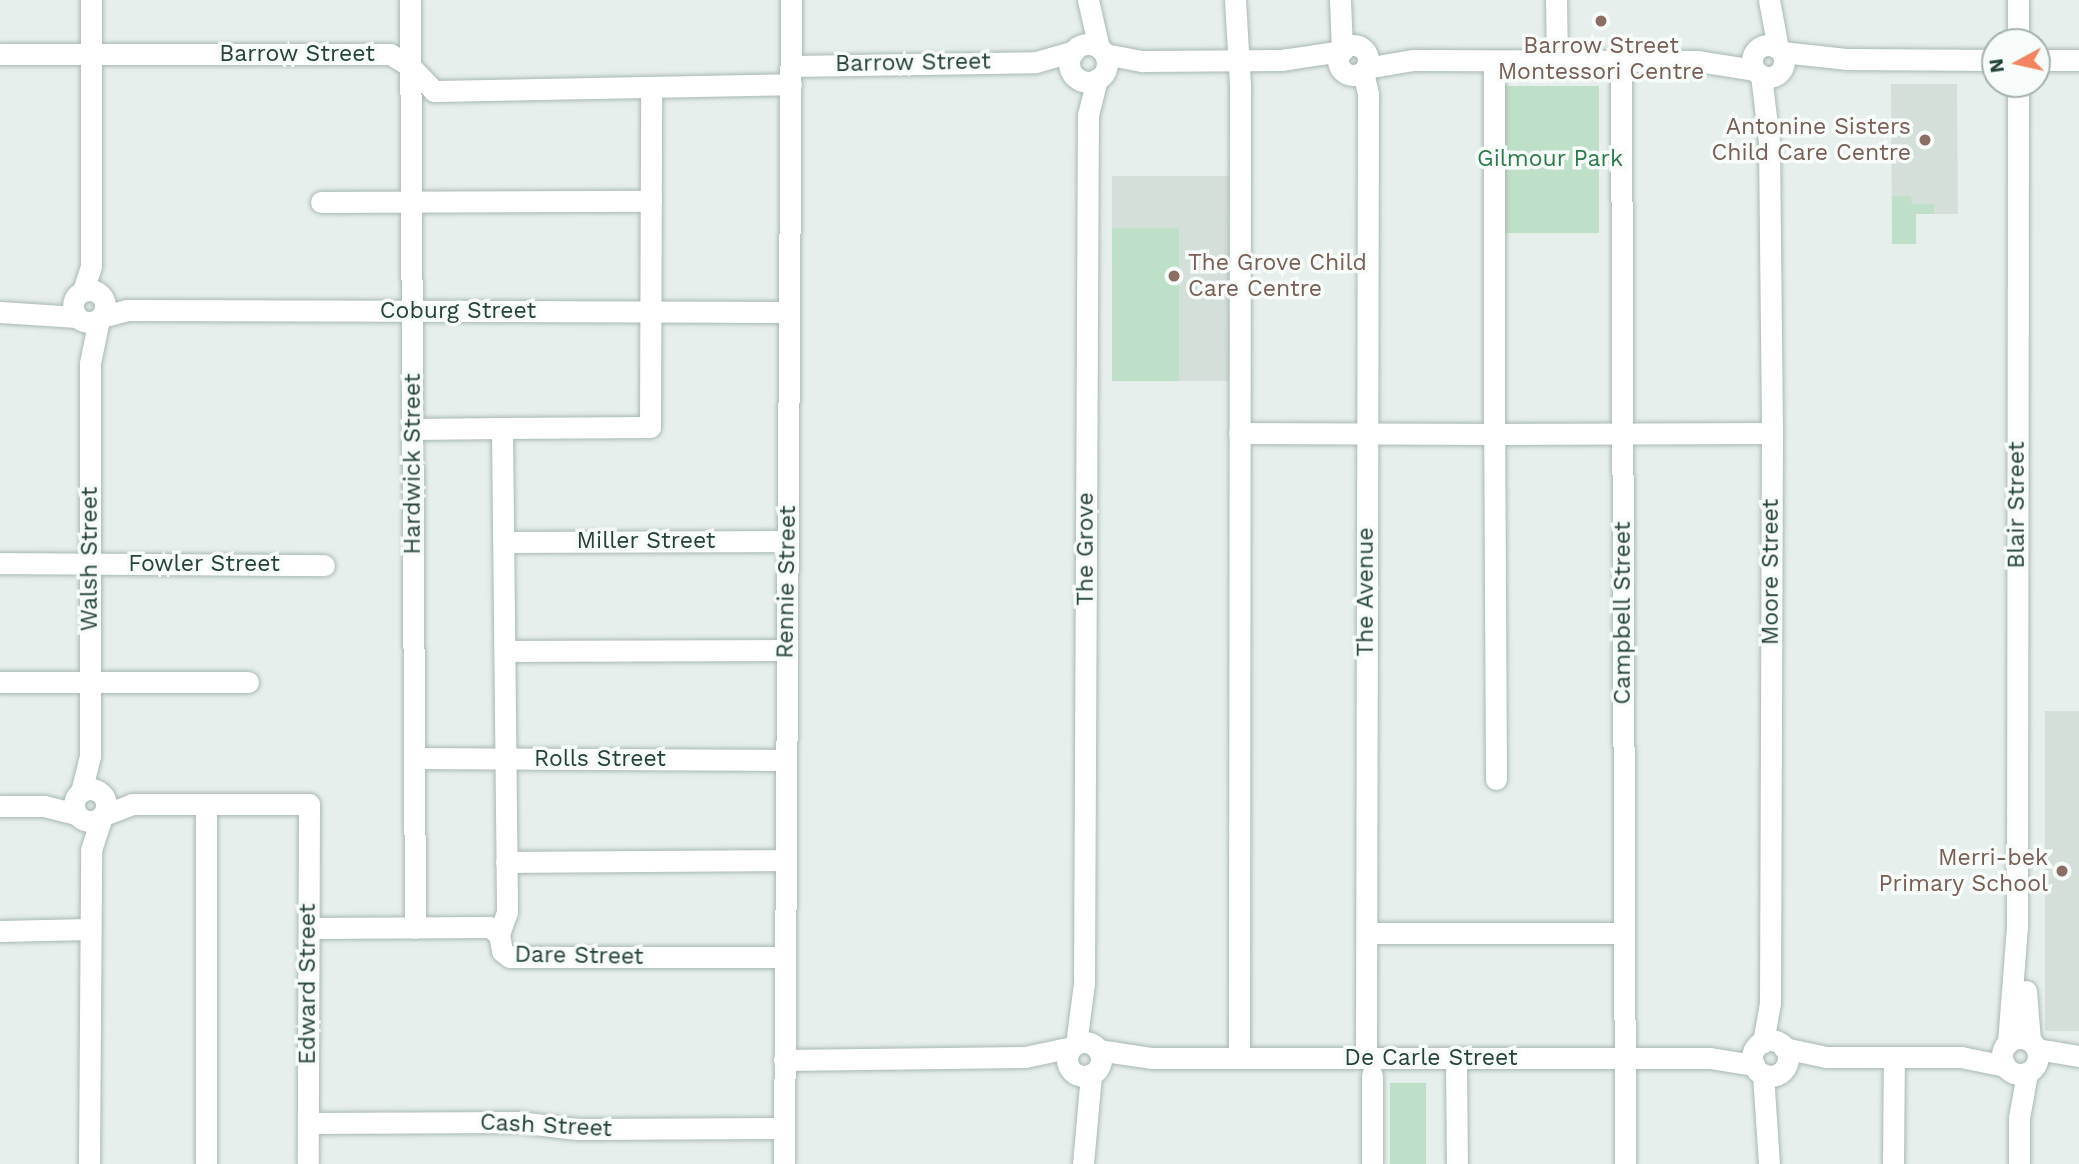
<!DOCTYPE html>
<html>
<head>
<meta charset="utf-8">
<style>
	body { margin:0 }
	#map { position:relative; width:2079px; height:1164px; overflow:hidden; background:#e6efeb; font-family:"Work Sans",sans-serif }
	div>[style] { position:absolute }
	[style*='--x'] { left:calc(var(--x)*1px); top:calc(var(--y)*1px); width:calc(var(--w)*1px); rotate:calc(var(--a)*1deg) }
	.built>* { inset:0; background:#d4dfda; transform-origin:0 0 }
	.green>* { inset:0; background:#bfe0c8; transform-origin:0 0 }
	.roads { filter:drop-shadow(0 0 2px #a8b8b2) drop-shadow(0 0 2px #a8b8b2) }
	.minor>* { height:21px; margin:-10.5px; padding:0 10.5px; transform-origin:10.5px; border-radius:10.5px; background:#fff }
	.minor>.ring { margin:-10.5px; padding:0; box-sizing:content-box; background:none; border:21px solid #fff; border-radius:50% }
	.dots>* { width:19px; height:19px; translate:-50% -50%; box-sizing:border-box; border:4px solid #f7fbf9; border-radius:50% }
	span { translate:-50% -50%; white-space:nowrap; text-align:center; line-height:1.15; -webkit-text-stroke:7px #f7fbf9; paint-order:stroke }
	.education-label { font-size:23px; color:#785e54 }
	.right { translate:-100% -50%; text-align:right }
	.left { translate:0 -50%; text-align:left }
	.street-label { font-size:23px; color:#24423a }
	.park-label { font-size:23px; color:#2d7a4b }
	.north { position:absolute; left:1981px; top:28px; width:70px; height:70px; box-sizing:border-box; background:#f7fbf9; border:2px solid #a3b1ad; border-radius:50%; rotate:262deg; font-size:19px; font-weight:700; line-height:28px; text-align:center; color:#24423a }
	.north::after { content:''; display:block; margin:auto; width:24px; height:32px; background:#f4845f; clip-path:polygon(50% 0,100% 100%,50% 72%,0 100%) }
</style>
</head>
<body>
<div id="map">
	<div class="built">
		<i style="clip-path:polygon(1891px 84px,1957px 84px,1958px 214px,1916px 214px,1916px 244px,1892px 244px)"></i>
		<i style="left:1112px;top:176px;width:124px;height:205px"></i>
		<i style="left:2045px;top:711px;width:34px;height:320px"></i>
	</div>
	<div class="green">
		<i style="left:1499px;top:86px;width:100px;height:147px"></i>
		<i style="clip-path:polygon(1892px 196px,1911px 196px,1912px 204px,1934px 204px,1934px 214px,1916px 214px,1916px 244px,1892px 244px)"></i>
		<i style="left:1112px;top:228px;width:67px;height:153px"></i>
		<i style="left:1390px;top:1083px;width:36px;height:81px"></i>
	</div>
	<div class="roads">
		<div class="minor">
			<i style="--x:410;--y:0;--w:928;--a:89.69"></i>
			<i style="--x:1088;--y:0;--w:49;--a:77.1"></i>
			<i style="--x:1235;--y:0;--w:84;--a:86.6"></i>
			<i style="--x:1240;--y:84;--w:974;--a:90.06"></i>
			<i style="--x:1340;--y:0;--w:50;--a:87.7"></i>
			<i style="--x:1556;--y:0;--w:62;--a:89.1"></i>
			<i style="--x:1769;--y:0;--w:49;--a:79.4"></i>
			<i style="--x:2018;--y:42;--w:42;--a:-90"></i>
			<i class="ring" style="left:1069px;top:44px;width:17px;height:17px"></i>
			<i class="ring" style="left:1752px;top:45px;width:11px;height:11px"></i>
			<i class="ring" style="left:1338px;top:45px;width:9px;height:9px"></i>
			<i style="--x:1782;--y:52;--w:64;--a:6.2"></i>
			<i style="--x:1846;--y:59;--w:149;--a:0.4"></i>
			<i style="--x:0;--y:54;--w:390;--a:0"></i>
			<i style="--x:390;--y:54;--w:23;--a:31"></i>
			<i style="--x:410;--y:66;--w:35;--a:46"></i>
			<i style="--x:434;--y:91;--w:357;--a:-1.1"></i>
			<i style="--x:1105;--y:54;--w:38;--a:11"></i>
			<i style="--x:1142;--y:61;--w:139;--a:-0.4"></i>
			<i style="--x:1281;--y:60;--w:62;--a:-8.4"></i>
			<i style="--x:2037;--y:60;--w:42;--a:0"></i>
			<i style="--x:1621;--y:62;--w:1102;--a:89.79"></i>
			<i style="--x:791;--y:66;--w:245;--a:-0.9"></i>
			<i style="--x:1036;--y:62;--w:40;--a:-16"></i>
			<i style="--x:1366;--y:68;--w:48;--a:-9.7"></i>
			<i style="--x:1413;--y:60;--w:285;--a:0.2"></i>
			<i style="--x:1698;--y:61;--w:58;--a:9"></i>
			<i style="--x:1363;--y:72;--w:23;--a:77"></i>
			<i style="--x:1368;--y:94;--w:963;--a:90.12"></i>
			<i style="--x:1761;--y:75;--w:67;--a:83.2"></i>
			<i style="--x:1769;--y:142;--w:291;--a:89.4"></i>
			<i style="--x:1772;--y:433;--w:570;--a:90.2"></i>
			<i style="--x:1770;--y:1003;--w:40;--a:100"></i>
			<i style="--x:321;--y:202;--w:330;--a:-0.2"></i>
			<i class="ring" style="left:73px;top:290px;width:11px;height:11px"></i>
			<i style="--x:83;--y:291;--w:26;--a:-72"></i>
			<i style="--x:91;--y:266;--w:266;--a:-90"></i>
			<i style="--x:0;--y:312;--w:77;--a:3.7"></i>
			<i style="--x:101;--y:317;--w:27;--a:-15"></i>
			<i style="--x:127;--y:310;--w:661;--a:0.17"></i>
			<i style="--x:502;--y:428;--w:148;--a:-0.4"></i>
			<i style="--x:650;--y:427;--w:337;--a:-89.8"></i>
			<i style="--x:412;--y:429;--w:90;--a:-0.6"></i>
			<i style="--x:502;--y:428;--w:484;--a:89.4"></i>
			<i style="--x:507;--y:912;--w:23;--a:110"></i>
			<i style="--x:1239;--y:433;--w:255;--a:0.2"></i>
			<i style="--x:1494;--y:434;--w:373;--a:-90"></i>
			<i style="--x:504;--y:542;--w:284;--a:-0.2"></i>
			<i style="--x:0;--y:563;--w:324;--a:0.4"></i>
			<i style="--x:505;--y:651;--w:281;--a:-0.2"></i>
			<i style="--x:0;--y:682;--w:248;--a:0"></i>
			<i style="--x:415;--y:758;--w:370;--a:0.3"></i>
			<i style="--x:1496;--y:779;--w:345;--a:-90.3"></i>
			<i style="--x:1494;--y:434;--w:278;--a:-0.2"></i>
			<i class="ring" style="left:74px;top:789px;width:11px;height:11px"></i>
			<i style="--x:81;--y:792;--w:37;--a:-76"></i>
			<i style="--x:90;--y:756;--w:393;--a:-90"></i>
			<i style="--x:90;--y:363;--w:45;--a:-78.4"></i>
			<i style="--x:0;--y:806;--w:44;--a:0"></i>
			<i style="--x:44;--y:806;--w:33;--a:14"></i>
			<i style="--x:104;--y:815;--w:30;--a:-21"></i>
			<i style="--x:132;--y:804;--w:177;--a:0"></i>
			<i style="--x:309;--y:804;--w:360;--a:90.2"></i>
			<i style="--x:506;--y:862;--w:279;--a:-0.4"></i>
			<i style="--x:309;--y:928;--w:180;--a:-0.3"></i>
			<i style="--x:489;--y:927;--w:12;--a:35"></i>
			<i style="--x:499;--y:934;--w:17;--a:80"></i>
			<i style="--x:502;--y:951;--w:10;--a:37"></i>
			<i style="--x:510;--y:957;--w:275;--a:0"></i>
			<i style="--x:0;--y:931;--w:90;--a:-1.3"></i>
			<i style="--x:1367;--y:933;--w:257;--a:0"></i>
			<i style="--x:2026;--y:991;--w:50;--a:85.4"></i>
			<i class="ring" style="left:2002px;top:1038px;width:15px;height:15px"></i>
			<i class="ring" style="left:1752px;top:1040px;width:15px;height:15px"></i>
			<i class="ring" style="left:1067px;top:1042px;width:13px;height:13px"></i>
			<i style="--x:2008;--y:1043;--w:116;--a:-85.6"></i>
			<i style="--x:2017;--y:927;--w:843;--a:-89.93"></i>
			<i style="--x:1076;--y:1044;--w:62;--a:-82.5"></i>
			<i style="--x:1084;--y:983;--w:868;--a:-89.74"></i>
			<i style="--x:1088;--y:115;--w:37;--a:-76"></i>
			<i style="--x:1784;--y:1048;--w:43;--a:12.1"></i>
			<i style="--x:1826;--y:1057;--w:135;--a:0"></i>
			<i style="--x:1961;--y:1057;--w:45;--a:11.6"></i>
			<i style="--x:2037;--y:1049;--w:43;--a:9.5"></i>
			<i style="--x:1098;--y:1050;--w:55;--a:8.4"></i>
			<i style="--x:1152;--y:1058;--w:558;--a:0"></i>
			<i style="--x:1710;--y:1058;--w:45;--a:9"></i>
			<i style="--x:1456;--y:1058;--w:106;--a:89.5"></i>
			<i style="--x:784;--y:1060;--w:241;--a:-0.7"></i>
			<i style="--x:1025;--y:1057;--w:48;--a:-12"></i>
			<i style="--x:1763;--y:1074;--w:90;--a:86.2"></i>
			<i style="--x:308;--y:1123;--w:210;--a:-0.3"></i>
			<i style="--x:518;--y:1122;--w:59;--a:6.8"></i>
			<i style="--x:577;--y:1129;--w:207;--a:-0.3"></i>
			<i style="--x:89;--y:1164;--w:314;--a:-89.6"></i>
			<i style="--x:91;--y:850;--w:35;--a:-72"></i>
			<i style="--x:206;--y:1164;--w:360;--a:-90"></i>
			<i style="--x:784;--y:1164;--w:1164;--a:-89.66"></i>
			<i style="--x:1083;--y:1164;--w:90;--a:-84.9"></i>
			<i style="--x:1372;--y:1164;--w:89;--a:-90"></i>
			<i style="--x:1893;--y:1164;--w:107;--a:-89.5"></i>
			<i style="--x:2019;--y:1164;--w:46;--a:-90"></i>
			<i style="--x:2019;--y:1118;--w:46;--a:-79.9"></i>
		</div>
	</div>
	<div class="dots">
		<i style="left:1601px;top:21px;background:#8d6e63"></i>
		<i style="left:1925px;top:140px;background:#8d6e63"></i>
		<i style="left:1174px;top:276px;background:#8d6e63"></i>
		<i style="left:2062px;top:871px;background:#8d6e63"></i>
	</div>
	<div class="education-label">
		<span style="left:1601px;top:59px">Barrow Street<br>Montessori Centre</span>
		<span class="right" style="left:1911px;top:140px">Antonine Sisters<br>Child Care Centre</span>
		<span class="left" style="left:1188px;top:276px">The Grove Child<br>Care Centre</span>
		<span class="right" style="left:2048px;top:871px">Merri-bek<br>Primary School</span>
	</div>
	<div class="street-label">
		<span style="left:297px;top:54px">Barrow Street</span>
		<span style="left:913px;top:63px;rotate:-1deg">Barrow Street</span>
		<span style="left:458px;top:311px">Coburg Street</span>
		<span style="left:413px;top:464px;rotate:-90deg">Hardwick Street</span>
		<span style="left:2017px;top:505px;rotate:-90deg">Blair Street</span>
		<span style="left:646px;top:541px">Miller Street</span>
		<span style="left:1086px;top:549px;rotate:-90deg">The Grove</span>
		<span style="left:90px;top:559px;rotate:-90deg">Walsh Street</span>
		<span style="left:204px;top:564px">Fowler Street</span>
		<span style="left:1771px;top:572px;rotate:-90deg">Moore Street</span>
		<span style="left:787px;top:582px;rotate:-89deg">Rennie Street</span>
		<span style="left:1366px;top:592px;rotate:-90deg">The Avenue</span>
		<span style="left:1623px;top:613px;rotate:-90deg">Campbell Street</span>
		<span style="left:600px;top:759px">Rolls Street</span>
		<span style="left:579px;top:956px;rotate:1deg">Dare Street</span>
		<span style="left:308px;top:984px;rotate:-90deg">Edward Street</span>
		<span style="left:1431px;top:1058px">De Carle Street</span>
		<span style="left:546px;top:1126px;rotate:3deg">Cash Street</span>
	</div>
	<div class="park-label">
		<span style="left:1550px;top:159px">Gilmour Park</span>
	</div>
	<div class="north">N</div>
</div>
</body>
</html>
